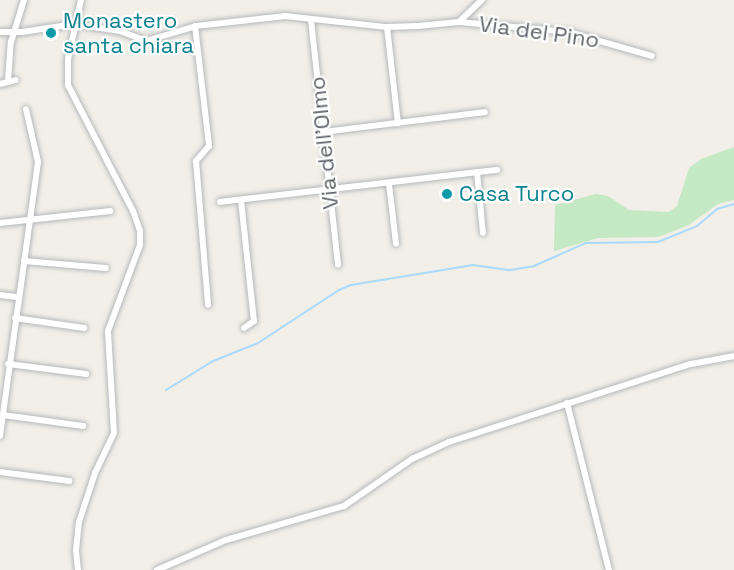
<!DOCTYPE html>
<html>
<head>
<meta charset="utf-8">
<style>
	body { margin:0 }
	#map { position:relative; width:734px; height:570px; overflow:hidden; background:#f1efe8; font-family:"Space Grotesk",sans-serif }
	div>[style] { position:absolute }
	[style*='--x'] { left:calc(var(--x)*1px); top:calc(var(--y)*1px); width:calc(var(--w)*1px); rotate:calc(var(--a)*1deg) }
	.green>* { inset:0; background:#c5e8c5 }
	.stream>* { height:2px; margin:-1px; padding:0 1px; transform-origin:1px; border-radius:1px; background:#aadaff }
	.roads { filter:drop-shadow(0 0 2px #b5b8bc) drop-shadow(0 0 2px #b5b8bc) }
	.minor>* { height:6px; margin:-3px; padding:0 3px; transform-origin:3px; border-radius:3px; background:#fff }
	.dots>* { width:16px; height:16px; translate:-50% -50%; box-sizing:border-box; border:3px solid #fff; border-radius:50% }
	span { translate:-50% -50%; white-space:nowrap; text-align:center; line-height:1.15; -webkit-text-stroke:4.5px #fff; paint-order:stroke }
	.culture-label { font-size:22px; color:#0d838f }
	.left { translate:0 -50%; text-align:left }
	.street-label { font-size:22px; color:#5f6368 }
</style>
</head>
<body>
<div id="map">
	<div class="green">
		<i style="clip-path:polygon(734px 147px,734px 200px,718px 204px,689px 225px,658px 237px,598px 238px,554px 251px,555px 205px,596px 194px,608px 196px,629px 210px,669px 212px,677px 206px,689px 168px,701px 159px)"></i>
	</div>
	<div class="stream">
		<i style="--x:166;--y:390;--w:55;--a:-31.7"></i>
		<i style="--x:213;--y:361;--w:48;--a:-21.8"></i>
		<i style="--x:258;--y:343;--w:97;--a:-33.2"></i>
		<i style="--x:339;--y:290;--w:13;--a:-23"></i>
		<i style="--x:351;--y:285;--w:124;--a:-9.3"></i>
		<i style="--x:473;--y:265;--w:37;--a:8"></i>
		<i style="--x:510;--y:270;--w:24;--a:-9"></i>
		<i style="--x:534;--y:266;--w:57;--a:-23.9"></i>
		<i style="--x:586;--y:243;--w:72;--a:-0.8"></i>
		<i style="--x:658;--y:242;--w:42;--a:-22.3"></i>
		<i style="--x:697;--y:226;--w:26;--a:-40"></i>
		<i style="--x:717;--y:209;--w:18;--a:-16"></i>
	</div>
	<div class="roads">
		<div class="minor">
			<i style="--x:311;--y:20;--w:246;--a:83.7"></i>
			<i style="--x:459;--y:22;--w:109;--a:5.2"></i>
			<i style="--x:568;--y:32;--w:87;--a:15.9"></i>
			<i style="--x:195;--y:26;--w:121;--a:83.3"></i>
			<i style="--x:209;--y:146;--w:20;--a:131"></i>
			<i style="--x:196;--y:161;--w:144;--a:85.2"></i>
			<i style="--x:387;--y:27;--w:97;--a:83.5"></i>
			<i style="--x:0;--y:32;--w:22;--a:0"></i>
			<i style="--x:22;--y:32;--w:53;--a:-8.7"></i>
			<i style="--x:74;--y:24;--w:47;--a:8.7"></i>
			<i style="--x:120;--y:31;--w:28;--a:21"></i>
			<i style="--x:146;--y:41;--w:52;--a:-16.7"></i>
			<i style="--x:196;--y:26;--w:90;--a:-6.4"></i>
			<i style="--x:285;--y:16;--w:103;--a:6.2"></i>
			<i style="--x:387;--y:27;--w:31;--a:-2"></i>
			<i style="--x:418;--y:26;--w:41;--a:-5.6"></i>
			<i style="--x:459;--y:22;--w:32;--a:-44"></i>
			<i style="--x:8;--y:81;--w:39;--a:-86"></i>
			<i style="--x:11;--y:42;--w:44;--a:-72.8"></i>
			<i style="--x:0;--y:84;--w:16;--a:-14"></i>
			<i style="--x:323;--y:132;--w:163;--a:-7"></i>
			<i style="--x:477;--y:172;--w:61;--a:84.4"></i>
			<i style="--x:389;--y:184;--w:60;--a:83.3"></i>
			<i style="--x:241;--y:200;--w:122;--a:83.9"></i>
			<i style="--x:254;--y:321;--w:12;--a:145"></i>
			<i style="--x:220;--y:202;--w:279;--a:-6.6"></i>
			<i style="--x:0;--y:223;--w:111;--a:-6.2"></i>
			<i style="--x:24;--y:261;--w:82;--a:4.9"></i>
			<i style="--x:0;--y:295;--w:17;--a:7"></i>
			<i style="--x:15;--y:318;--w:70;--a:8.2"></i>
			<i style="--x:8;--y:364;--w:79;--a:7.3"></i>
			<i style="--x:567;--y:403;--w:172;--a:75.9"></i>
			<i style="--x:3;--y:415;--w:81;--a:7.8"></i>
			<i style="--x:0;--y:436;--w:277;--a:-82.1"></i>
			<i style="--x:38;--y:162;--w:54;--a:-102.8"></i>
			<i style="--x:0;--y:472;--w:70;--a:7.4"></i>
			<i style="--x:78;--y:570;--w:20;--a:-96"></i>
			<i style="--x:76;--y:550;--w:28;--a:-84"></i>
			<i style="--x:79;--y:522;--w:52;--a:-71.9"></i>
			<i style="--x:95;--y:473;--w:44;--a:-64.6"></i>
			<i style="--x:114;--y:433;--w:102;--a:-93.4"></i>
			<i style="--x:108;--y:331;--w:92;--a:-69.6"></i>
			<i style="--x:140;--y:245;--w:14;--a:-90"></i>
			<i style="--x:140;--y:231;--w:21;--a:-109"></i>
			<i style="--x:133;--y:211;--w:142;--a:-117.3"></i>
			<i style="--x:68;--y:85;--w:26;--a:-90"></i>
			<i style="--x:68;--y:59;--w:60;--a:-77.6"></i>
			<i style="--x:157;--y:570;--w:75;--a:-23.5"></i>
			<i style="--x:226;--y:540;--w:123;--a:-16.1"></i>
			<i style="--x:344;--y:506;--w:83;--a:-34.7"></i>
			<i style="--x:412;--y:459;--w:41;--a:-24.7"></i>
			<i style="--x:449;--y:442;--w:254;--a:-17.9"></i>
			<i style="--x:691;--y:364;--w:44;--a:-10.5"></i>
		</div>
	</div>
	<div class="dots">
		<i style="left:51px;top:33px;background:#0f9aa8"></i>
		<i style="left:447px;top:194px;background:#0f9aa8"></i>
	</div>
	<div class="culture-label">
		<span class="left" style="left:63px;top:33px">Monastero<br>santa chiara</span>
		<span class="left" style="left:459px;top:194px">Casa Turco</span>
	</div>
	<div class="street-label">
		<span style="left:539px;top:32px;rotate:8deg">Via del Pino</span>
		<span style="left:324px;top:143px;rotate:-96deg">Via dell'Olmo</span>
	</div>
</div>
</body>
</html>
